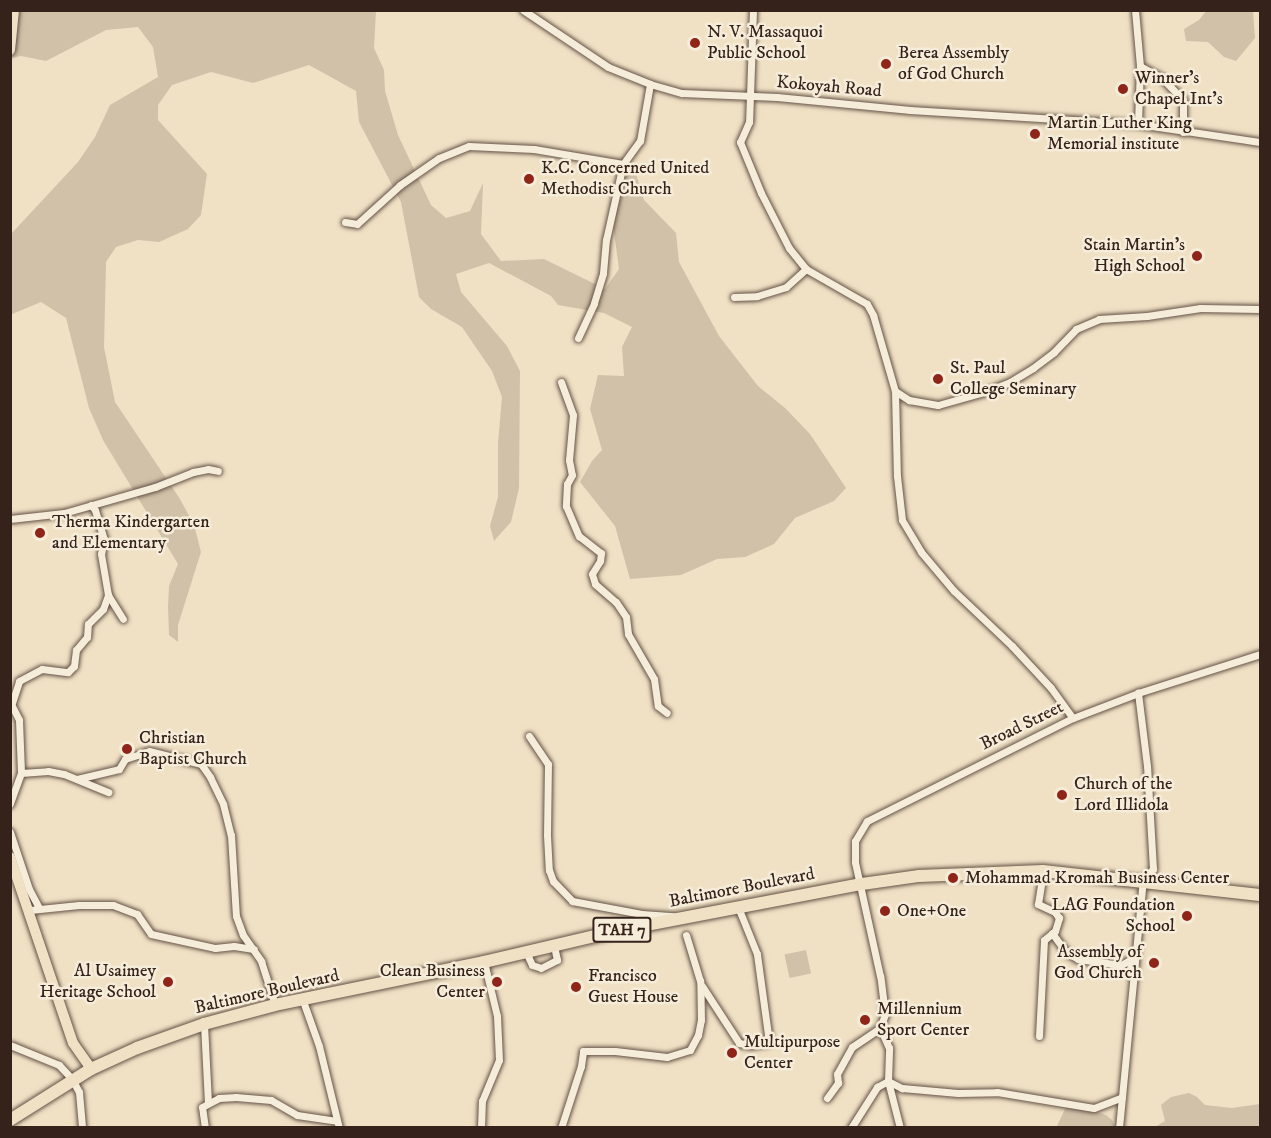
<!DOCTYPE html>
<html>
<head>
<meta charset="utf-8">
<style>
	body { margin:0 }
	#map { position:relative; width:1271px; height:1138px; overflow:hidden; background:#f0e1c5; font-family:"IM FELL DW Pica",serif }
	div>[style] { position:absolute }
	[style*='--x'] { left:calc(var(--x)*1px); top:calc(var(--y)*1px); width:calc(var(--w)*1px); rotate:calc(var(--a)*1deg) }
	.green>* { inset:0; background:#d0c1a8; transform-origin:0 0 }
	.roads { filter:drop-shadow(0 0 2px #645246) drop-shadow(0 0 2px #645246) }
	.minor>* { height:7px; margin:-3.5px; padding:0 3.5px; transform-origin:3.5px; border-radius:3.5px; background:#f5ecd9 }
	.primary>* { height:10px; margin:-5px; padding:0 5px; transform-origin:5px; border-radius:5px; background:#f0e1c5 }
	.trunk>* { height:12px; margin:-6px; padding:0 6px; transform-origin:6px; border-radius:6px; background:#f0e1c5 }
	.dots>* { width:16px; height:16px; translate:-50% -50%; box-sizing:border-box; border:3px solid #f5ecd9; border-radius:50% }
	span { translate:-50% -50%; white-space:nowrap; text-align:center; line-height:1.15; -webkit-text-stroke:5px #f5ecd9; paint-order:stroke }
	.shield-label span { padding:2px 4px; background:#f5ecd9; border:2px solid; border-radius:4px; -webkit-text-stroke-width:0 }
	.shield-label { font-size:16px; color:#35231b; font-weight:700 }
	.poi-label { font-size:18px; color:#35231b }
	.left { translate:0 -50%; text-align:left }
	.right { translate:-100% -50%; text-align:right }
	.street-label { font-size:18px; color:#35231b }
	.frame { position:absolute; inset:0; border:12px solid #35231b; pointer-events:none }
</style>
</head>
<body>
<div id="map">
	<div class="green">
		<i style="clip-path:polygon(1207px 10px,1253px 11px,1255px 38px,1236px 61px,1224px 57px,1208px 42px,1186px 41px,1184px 29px,1199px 20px)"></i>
		<i style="clip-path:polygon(11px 11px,376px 11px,374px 48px,384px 70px,385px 91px,398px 135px,431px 205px,446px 218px,470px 211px,483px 183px,481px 234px,501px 261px,544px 259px,605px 289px,619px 269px,610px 203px,633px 164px,644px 200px,676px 233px,679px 262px,719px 336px,758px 386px,785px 408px,810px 434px,846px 488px,834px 501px,795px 518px,774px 544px,745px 557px,717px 559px,681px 575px,630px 579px,615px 526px,580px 482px,592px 461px,602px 450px,590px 409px,598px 375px,624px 376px,622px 347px,632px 327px,604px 313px,558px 305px,551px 296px,489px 263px,456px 274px,461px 292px,507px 346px,520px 371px,519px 488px,511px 522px,494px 541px,490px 526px,498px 497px,498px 443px,502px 397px,492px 371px,462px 327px,431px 309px,419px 297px,401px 202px,359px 122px,356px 91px,309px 65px,253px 83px,211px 72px,172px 85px,158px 105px,158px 120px,207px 174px,201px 215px,188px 229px,159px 242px,138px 240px,116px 247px,106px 262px,104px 347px,115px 402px,180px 499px,194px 525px,201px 552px,178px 625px,178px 642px,169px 635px,168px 607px,169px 586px,178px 564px,103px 440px,89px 408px,66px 318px,41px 302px,10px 315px,11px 234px,78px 162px,95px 137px,110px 105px,158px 77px,153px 47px,138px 27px,106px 30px,46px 61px,21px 56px,11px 58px)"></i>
		<i style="left:806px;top:950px;width:24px;height:22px;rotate:78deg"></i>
		<i style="clip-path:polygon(1189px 1093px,1197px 1097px,1205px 1105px,1232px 1108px,1260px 1104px,1260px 1127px,1155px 1127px,1165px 1121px,1161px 1105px,1171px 1097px)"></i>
		<i style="clip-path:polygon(1076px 1105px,1106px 1115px,1112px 1120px,1115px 1127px,1056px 1128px,1066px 1107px)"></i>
	</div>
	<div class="roads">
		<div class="minor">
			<i style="--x:523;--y:10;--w:102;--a:33.8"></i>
			<i style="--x:608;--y:67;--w:45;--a:22"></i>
			<i style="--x:650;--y:84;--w:33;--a:16"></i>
			<i style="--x:682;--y:93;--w:95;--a:2.4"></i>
			<i style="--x:777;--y:97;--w:134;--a:5.6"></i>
			<i style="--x:910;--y:110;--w:228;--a:3.5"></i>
			<i style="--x:1138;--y:124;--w:123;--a:8.4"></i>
			<i style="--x:753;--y:10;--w:112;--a:92"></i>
			<i style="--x:749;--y:122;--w:22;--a:114"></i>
			<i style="--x:740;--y:142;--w:55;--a:67.6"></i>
			<i style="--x:761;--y:193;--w:62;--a:63"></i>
			<i style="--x:789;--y:248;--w:27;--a:51"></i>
			<i style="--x:806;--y:269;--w:70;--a:29.8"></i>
			<i style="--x:867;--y:304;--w:13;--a:61"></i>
			<i style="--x:873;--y:315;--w:79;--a:73.9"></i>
			<i style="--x:895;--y:391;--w:85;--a:88.7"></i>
			<i style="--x:897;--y:476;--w:44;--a:83.5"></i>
			<i style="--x:902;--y:520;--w:37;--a:59"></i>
			<i style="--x:921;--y:552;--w:51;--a:49.8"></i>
			<i style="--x:954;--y:591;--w:80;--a:43.5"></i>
			<i style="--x:1012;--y:646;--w:57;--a:47.1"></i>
			<i style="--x:1051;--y:688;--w:37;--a:54"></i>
			<i style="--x:1135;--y:10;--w:56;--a:84.9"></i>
			<i style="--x:1140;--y:66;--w:58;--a:92"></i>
			<i style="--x:1140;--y:66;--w:25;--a:29"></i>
			<i style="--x:1162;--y:78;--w:30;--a:46"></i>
			<i style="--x:1183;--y:100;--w:32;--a:90"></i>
			<i style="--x:345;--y:222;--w:12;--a:9"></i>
			<i style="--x:357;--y:224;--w:58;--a:-42.2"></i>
			<i style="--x:400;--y:185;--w:47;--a:-34.7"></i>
			<i style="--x:439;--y:158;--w:32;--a:-22"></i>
			<i style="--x:469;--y:146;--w:65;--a:2.6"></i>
			<i style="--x:534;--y:149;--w:90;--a:9.6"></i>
			<i style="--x:734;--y:297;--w:23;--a:-2"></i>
			<i style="--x:757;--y:296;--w:30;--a:-17"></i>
			<i style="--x:786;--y:287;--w:27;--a:-42"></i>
			<i style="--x:578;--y:338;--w:38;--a:-65"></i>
			<i style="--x:594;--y:303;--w:31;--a:-73"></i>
			<i style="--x:603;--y:273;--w:33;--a:-85"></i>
			<i style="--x:606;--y:240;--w:78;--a:-77.4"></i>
			<i style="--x:623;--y:164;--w:29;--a:-54"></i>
			<i style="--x:640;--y:141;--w:58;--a:-80"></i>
			<i style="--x:561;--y:382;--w:35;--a:70"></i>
			<i style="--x:573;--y:415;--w:45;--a:95.1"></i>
			<i style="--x:569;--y:460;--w:15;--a:79"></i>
			<i style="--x:572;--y:475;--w:10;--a:119"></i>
			<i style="--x:567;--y:484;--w:22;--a:93"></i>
			<i style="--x:566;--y:506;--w:33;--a:67"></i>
			<i style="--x:579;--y:536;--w:28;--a:38"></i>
			<i style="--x:601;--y:553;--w:8;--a:97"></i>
			<i style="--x:600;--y:561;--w:15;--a:122"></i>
			<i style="--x:592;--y:574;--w:10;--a:73"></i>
			<i style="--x:595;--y:584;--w:28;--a:41"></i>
			<i style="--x:616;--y:602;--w:18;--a:56"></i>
			<i style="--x:626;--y:617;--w:17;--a:83"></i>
			<i style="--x:628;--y:634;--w:52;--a:60"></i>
			<i style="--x:654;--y:679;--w:27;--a:82"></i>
			<i style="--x:658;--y:706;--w:11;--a:38"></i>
			<i style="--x:895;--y:391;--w:17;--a:33"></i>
			<i style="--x:909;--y:400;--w:29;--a:10"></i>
			<i style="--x:938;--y:405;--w:51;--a:-15.9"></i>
			<i style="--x:987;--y:391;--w:25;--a:-21"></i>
			<i style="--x:1010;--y:382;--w:27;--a:-31"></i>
			<i style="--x:1033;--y:368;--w:26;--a:-37"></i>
			<i style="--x:1054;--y:352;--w:32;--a:-46"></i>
			<i style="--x:1076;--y:329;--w:25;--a:-23"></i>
			<i style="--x:1099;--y:319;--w:48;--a:-3.6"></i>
			<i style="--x:1147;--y:316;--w:54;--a:-8.6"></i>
			<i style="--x:1200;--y:308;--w:60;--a:1"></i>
			<i style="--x:91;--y:505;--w:6;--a:51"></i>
			<i style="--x:95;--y:510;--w:30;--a:73"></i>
			<i style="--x:104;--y:539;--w:15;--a:101"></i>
			<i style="--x:101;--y:554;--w:42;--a:80.3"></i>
			<i style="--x:108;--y:595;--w:28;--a:58"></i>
			<i style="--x:10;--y:519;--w:54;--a:-6.3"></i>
			<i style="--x:64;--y:513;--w:95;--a:-15.9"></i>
			<i style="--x:155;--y:487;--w:41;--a:-21.5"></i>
			<i style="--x:193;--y:472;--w:15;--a:-11"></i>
			<i style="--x:208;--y:469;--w:10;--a:11"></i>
			<i style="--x:10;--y:702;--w:20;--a:63"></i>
			<i style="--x:19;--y:720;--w:53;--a:87.8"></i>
			<i style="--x:21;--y:773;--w:33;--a:110"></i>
			<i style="--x:12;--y:703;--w:23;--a:-72"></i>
			<i style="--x:19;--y:681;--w:26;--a:-28"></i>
			<i style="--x:42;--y:669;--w:26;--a:7"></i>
			<i style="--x:68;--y:672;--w:8;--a:-45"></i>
			<i style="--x:74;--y:666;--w:16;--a:-83"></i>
			<i style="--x:76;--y:650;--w:17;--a:-50"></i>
			<i style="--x:87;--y:637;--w:13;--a:-86"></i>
			<i style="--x:88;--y:624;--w:21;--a:-45"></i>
			<i style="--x:103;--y:609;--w:15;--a:-70"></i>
			<i style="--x:529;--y:736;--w:34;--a:56"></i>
			<i style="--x:548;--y:764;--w:71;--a:90.8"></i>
			<i style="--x:547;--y:835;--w:35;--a:87"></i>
			<i style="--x:549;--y:870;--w:12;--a:70"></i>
			<i style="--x:553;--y:881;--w:28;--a:46"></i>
			<i style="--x:572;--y:901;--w:71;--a:10.5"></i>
			<i style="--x:642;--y:914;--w:31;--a:4"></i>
			<i style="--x:21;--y:773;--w:27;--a:-4"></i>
			<i style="--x:48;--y:771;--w:16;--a:11"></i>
			<i style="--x:64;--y:774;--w:48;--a:22.2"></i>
			<i style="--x:77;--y:779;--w:43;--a:-13.4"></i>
			<i style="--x:119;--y:769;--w:12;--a:-59"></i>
			<i style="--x:125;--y:759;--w:25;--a:-18"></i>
			<i style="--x:149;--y:751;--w:54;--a:14"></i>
			<i style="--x:201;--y:764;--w:16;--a:55"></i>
			<i style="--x:210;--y:777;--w:30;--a:64"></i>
			<i style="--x:223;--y:804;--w:32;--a:76"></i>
			<i style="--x:231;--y:835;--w:81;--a:86.5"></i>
			<i style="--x:236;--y:916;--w:20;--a:70"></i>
			<i style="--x:243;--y:935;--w:32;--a:55"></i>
			<i style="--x:261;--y:961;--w:46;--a:72.3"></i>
			<i style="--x:10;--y:832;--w:60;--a:71.6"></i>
			<i style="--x:29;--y:889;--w:21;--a:62"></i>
			<i style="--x:30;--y:910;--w:49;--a:-5.8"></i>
			<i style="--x:79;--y:905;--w:34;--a:0"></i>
			<i style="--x:113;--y:905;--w:26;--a:21"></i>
			<i style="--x:137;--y:914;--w:24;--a:55"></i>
			<i style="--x:151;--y:934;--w:66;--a:12.3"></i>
			<i style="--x:215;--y:948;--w:19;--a:-6"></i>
			<i style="--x:234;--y:946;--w:20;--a:9"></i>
			<i style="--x:1052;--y:933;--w:24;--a:54"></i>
			<i style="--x:1066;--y:952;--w:14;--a:30"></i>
			<i style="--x:1078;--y:959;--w:43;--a:7.9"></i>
			<i style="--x:1121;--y:965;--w:10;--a:-29"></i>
			<i style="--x:1130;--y:960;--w:14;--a:86"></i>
			<i style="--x:526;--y:952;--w:14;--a:65"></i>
			<i style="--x:532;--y:965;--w:9;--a:18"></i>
			<i style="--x:541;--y:968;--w:18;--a:-27"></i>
			<i style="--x:557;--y:960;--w:14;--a:-102"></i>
			<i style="--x:702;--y:986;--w:68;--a:57"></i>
			<i style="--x:739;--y:1043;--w:11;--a:10"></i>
			<i style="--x:750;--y:1045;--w:19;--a:-9"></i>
			<i style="--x:769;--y:1042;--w:89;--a:-97.8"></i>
			<i style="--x:757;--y:954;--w:51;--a:-112"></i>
			<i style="--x:303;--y:1001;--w:48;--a:70.4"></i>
			<i style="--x:319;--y:1046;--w:84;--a:76.3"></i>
			<i style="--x:204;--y:1024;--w:79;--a:87.1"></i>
			<i style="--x:1039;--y:1036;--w:96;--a:-87"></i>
			<i style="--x:1044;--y:940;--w:14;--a:-39"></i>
			<i style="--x:1055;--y:931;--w:14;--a:-73"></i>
			<i style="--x:1059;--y:918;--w:7;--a:-124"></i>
			<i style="--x:1055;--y:912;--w:19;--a:-155"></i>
			<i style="--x:1038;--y:904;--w:33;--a:-81"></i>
			<i style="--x:10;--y:1045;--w:53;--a:22.2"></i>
			<i style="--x:59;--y:1065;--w:19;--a:47"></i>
			<i style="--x:72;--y:1079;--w:15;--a:62"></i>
			<i style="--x:79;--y:1092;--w:36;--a:85"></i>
			<i style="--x:827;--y:1098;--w:19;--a:-54"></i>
			<i style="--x:838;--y:1083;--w:9;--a:-96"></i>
			<i style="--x:837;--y:1074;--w:31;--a:-61"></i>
			<i style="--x:852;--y:1047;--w:34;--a:-34"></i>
			<i style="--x:205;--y:1128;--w:21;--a:-98"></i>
			<i style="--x:202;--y:1107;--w:19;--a:-28"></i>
			<i style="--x:219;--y:1098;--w:17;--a:-3"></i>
			<i style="--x:236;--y:1097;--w:35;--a:5"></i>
			<i style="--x:271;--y:1100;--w:30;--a:30"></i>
			<i style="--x:297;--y:1115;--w:40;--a:8.5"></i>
			<i style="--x:481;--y:1128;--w:27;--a:-88"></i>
			<i style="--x:482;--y:1101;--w:44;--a:-67.5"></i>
			<i style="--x:499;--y:1060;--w:44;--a:-92.6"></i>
			<i style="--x:497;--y:1016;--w:56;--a:-103.5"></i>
			<i style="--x:561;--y:1128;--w:65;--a:-72.1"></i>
			<i style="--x:581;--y:1066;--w:15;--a:-82"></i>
			<i style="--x:583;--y:1051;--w:32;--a:0"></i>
			<i style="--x:615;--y:1051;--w:52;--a:6.6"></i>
			<i style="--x:667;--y:1057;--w:24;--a:-17"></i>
			<i style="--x:690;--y:1050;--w:17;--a:-62"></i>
			<i style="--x:698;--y:1035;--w:15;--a:-79"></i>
			<i style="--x:701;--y:1020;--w:39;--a:-91"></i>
			<i style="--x:700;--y:981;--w:48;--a:-106.9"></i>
			<i style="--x:851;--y:1128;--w:49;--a:-57.6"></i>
			<i style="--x:877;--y:1087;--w:13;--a:-29"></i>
			<i style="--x:888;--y:1081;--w:16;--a:27"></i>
			<i style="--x:902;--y:1088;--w:56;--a:5.1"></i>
			<i style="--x:958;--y:1093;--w:39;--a:-1"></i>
			<i style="--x:997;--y:1092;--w:98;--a:9.4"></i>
			<i style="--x:1094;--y:1108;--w:30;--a:-21"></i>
			<i style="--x:900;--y:1128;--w:49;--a:-104.3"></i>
			<i style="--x:888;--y:1081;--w:33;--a:-88"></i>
			<i style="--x:889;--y:1048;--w:22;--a:-114"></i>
			<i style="--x:880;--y:1028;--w:15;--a:-70"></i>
			<i style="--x:885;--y:1014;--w:38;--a:-97"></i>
			<i style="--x:880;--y:976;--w:117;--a:-102.4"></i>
			<i style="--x:855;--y:862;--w:21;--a:-90"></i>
			<i style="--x:855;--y:841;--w:23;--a:-59"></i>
			<i style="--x:867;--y:821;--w:230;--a:-26.6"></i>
			<i style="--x:1073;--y:718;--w:70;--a:-21"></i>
			<i style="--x:1138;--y:693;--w:128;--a:-17.7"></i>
			<i style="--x:1119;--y:1128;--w:249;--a:-84.5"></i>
			<i style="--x:1143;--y:880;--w:15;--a:-48"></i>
			<i style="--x:1153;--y:869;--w:103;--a:-93.3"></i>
			<i style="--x:1147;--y:766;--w:74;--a:-97"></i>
		</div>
		<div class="primary">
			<i style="--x:10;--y:50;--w:40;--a:-84.3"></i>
			<i style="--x:10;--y:857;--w:196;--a:71.3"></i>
			<i style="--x:73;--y:1043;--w:32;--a:55"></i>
		</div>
		<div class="trunk">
			<i style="--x:10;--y:1120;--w:96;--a:-32.2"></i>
			<i style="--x:91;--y:1069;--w:51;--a:-24.5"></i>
			<i style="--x:137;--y:1048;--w:71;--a:-19.7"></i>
			<i style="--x:204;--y:1024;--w:73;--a:-15"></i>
			<i style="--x:275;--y:1005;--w:213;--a:-11.6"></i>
			<i style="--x:484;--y:962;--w:145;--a:-13.2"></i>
			<i style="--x:625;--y:929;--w:241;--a:-10.8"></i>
			<i style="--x:862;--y:884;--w:58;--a:-8"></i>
			<i style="--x:919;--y:876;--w:124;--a:-2.3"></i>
			<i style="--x:1043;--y:871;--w:218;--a:6.3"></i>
		</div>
	</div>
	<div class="dots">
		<i style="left:695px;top:43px;background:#8f2418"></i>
		<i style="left:886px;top:64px;background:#8f2418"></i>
		<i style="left:1123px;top:89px;background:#8f2418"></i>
		<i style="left:1035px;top:134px;background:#8f2418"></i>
		<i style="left:529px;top:179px;background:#8f2418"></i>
		<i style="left:1197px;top:256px;background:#8f2418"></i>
		<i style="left:938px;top:379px;background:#8f2418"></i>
		<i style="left:40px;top:533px;background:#8f2418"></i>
		<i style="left:127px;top:749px;background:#8f2418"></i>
		<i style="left:1062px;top:795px;background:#8f2418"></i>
		<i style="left:953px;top:878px;background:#8f2418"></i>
		<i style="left:885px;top:911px;background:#8f2418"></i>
		<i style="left:1187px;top:916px;background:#8f2418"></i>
		<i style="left:1154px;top:963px;background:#8f2418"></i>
		<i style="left:168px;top:982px;background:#8f2418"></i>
		<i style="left:497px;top:982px;background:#8f2418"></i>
		<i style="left:576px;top:987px;background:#8f2418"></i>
		<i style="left:865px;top:1020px;background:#8f2418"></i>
		<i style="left:732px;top:1053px;background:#8f2418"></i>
	</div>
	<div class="shield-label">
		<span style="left:622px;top:930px">TAH 7</span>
	</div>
	<div class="poi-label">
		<span class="left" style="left:707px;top:43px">N. V. Massaquoi<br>Public School</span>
		<span class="left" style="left:898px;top:64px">Berea Assembly<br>of God Church</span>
		<span class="left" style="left:1135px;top:89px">Winner's<br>Chapel Int's</span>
		<span class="left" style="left:1047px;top:134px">Martin Luther King<br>Memorial institute</span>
		<span class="left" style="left:541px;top:179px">K.C. Concerned United<br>Methodist Church</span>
		<span class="right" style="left:1185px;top:256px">Stain Martin's<br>High School</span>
		<span class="left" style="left:950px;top:379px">St. Paul<br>College Seminary</span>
		<span class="left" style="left:52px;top:533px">Therma Kindergarten<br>and Elementary</span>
		<span class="left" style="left:139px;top:749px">Christian<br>Baptist Church</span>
		<span class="left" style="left:1074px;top:795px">Church of the<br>Lord Illidola</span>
		<span class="left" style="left:965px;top:878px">Mohammad Kromah Business Center</span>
		<span class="right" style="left:1175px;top:916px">LAG Foundation<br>School</span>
		<span class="left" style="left:897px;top:911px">One+One</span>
		<span class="right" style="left:1142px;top:963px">Assembly of<br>God Church</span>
		<span class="right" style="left:156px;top:982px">Al Usaimey<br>Heritage School</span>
		<span class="right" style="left:485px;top:982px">Clean Business<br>Center</span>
		<span class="left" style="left:588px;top:987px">Francisco<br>Guest House</span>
		<span class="left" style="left:877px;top:1020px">Millennium<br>Sport Center</span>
		<span class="left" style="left:744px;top:1053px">Multipurpose<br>Center</span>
	</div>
	<div class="street-label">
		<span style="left:829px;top:87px;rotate:5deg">Kokoyah Road</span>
		<span style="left:1022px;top:726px;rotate:-26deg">Broad Street</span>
		<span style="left:742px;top:888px;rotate:-11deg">Baltimore Boulevard</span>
		<span style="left:267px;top:992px;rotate:-13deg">Baltimore Boulevard</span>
	</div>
	<div class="frame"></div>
</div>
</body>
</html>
